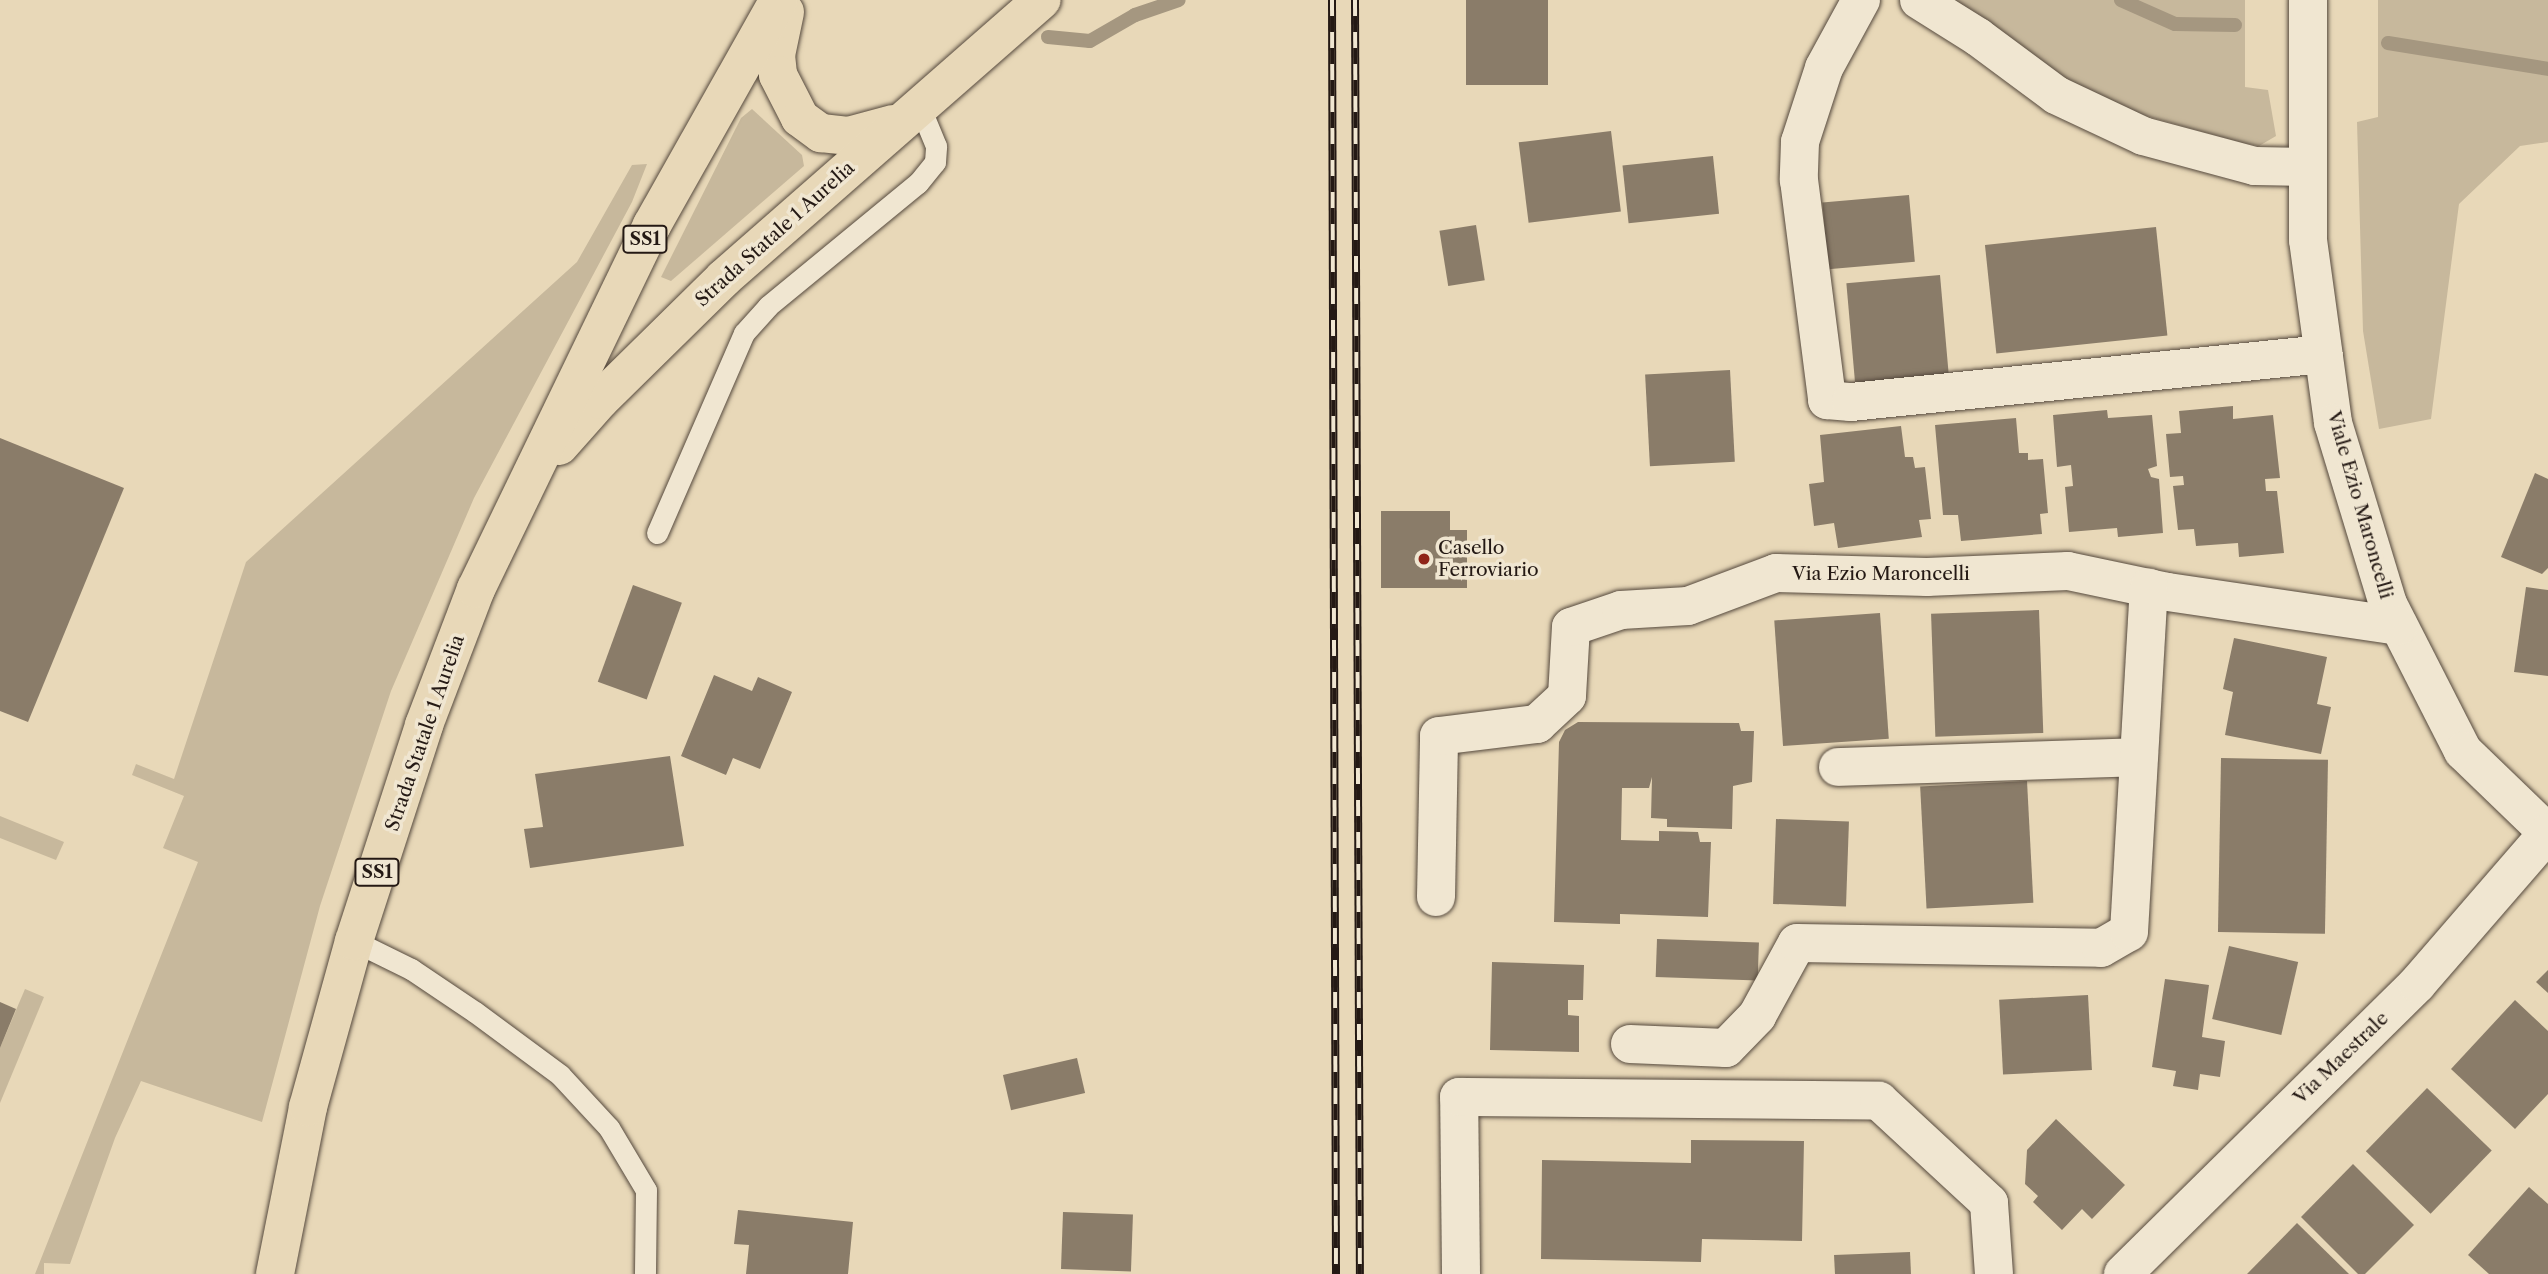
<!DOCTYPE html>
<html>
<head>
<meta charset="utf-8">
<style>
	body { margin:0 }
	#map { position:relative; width:2548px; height:1274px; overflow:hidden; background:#e8d8b8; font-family:"Libre Caslon Text",serif }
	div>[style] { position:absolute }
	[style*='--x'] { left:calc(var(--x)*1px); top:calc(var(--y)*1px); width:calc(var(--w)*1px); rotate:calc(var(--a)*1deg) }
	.green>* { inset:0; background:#c7b89c }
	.stream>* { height:14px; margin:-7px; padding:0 7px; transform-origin:7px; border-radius:7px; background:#a59780 }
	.building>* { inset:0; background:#8a7c69; transform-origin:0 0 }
	.roads { filter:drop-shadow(0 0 2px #55493d) drop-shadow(0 0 2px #55493d) }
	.service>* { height:21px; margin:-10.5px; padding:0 10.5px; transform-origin:10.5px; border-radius:10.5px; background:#f0e6d1 }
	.minor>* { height:38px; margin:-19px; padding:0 19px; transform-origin:19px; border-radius:19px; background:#f0e6d1 }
	.primary>* { height:38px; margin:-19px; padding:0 19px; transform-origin:19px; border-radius:19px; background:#e8d8b8 }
	.rail>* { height:8px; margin-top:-4px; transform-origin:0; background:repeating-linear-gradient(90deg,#f0e6d1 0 16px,#241914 0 32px); box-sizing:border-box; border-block:2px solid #241914 }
	.dots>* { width:19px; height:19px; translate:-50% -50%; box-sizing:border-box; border:4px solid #f0e6d1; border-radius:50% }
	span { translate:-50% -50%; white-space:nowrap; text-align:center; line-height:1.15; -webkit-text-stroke:7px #f0e6d1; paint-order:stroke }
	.shield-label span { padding:2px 5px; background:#f0e6d1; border:2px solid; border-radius:5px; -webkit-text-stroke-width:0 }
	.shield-label { font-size:18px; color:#241914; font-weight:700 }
	.street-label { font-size:19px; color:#241914 }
	.poi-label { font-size:19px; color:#241914 }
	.left { translate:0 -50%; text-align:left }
</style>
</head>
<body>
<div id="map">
	<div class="green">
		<i style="clip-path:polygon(1945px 0,2245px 0,2245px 87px,2268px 90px,2276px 136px,2259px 146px,2243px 143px,2132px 112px,2047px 78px)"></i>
		<i style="clip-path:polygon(2378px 0,2548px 0,2548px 142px,2520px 146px,2459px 204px,2431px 419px,2379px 429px,2363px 331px,2357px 122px,2378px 117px)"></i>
		<i style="clip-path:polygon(752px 109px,802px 155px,804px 166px,671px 281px,661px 277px,741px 118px)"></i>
		<i style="clip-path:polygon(647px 164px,632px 202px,474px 498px,391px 691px,320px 906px,262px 1122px,141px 1081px,115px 1138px,70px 1264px,44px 1263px,44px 1274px,35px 1274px,198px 862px,163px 848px,184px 796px,132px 775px,136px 764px,174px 779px,246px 562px,577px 262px,632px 165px)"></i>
		<i style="clip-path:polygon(0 816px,64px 842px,56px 860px,0 838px)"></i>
		<i style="clip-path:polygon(25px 989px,44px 997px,0 1103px,0 1048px)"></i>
	</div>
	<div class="stream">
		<i style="--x:2121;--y:0;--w:59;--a:24"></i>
		<i style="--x:2175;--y:24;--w:60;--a:1"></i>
		<i style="--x:1048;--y:37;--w:42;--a:5.4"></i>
		<i style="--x:1090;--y:41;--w:52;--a:-30"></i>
		<i style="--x:1135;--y:15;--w:46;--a:-18.8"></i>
		<i style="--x:2388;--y:43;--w:162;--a:9.2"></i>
	</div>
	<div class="building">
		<i style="left:1466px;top:0;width:82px;height:85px"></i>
		<i style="left:1611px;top:131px;width:81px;height:93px;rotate:83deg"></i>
		<i style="left:1713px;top:156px;width:58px;height:91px;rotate:84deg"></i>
		<i style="left:1909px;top:195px;width:67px;height:87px;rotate:85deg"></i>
		<i style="left:1476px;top:225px;width:56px;height:37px;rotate:81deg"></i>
		<i style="left:2156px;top:227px;width:109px;height:172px;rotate:84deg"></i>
		<i style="left:1940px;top:275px;width:103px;height:94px;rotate:85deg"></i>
		<i style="left:1730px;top:370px;width:92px;height:85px;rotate:87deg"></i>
		<i style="clip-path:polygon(2233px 406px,2233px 419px,2273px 415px,2280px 478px,2265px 479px,2266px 491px,2277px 491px,2284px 553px,2239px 557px,2238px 543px,2196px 546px,2194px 529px,2178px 530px,2173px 486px,2184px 485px,2183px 476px,2170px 477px,2166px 434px,2181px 433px,2179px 411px)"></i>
		<i style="clip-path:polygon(2107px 410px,2108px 418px,2152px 415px,2157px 466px,2148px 469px,2151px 477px,2159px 479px,2163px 533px,2118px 537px,2117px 528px,2069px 532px,2065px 487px,2073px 486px,2071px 465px,2057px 467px,2053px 415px)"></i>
		<i style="clip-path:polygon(2016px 418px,2019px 453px,2028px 453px,2028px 460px,2043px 459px,2048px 513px,2040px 514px,2042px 534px,1961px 541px,1958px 515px,1943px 515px,1935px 425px)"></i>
		<i style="clip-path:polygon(1901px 426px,1905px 457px,1913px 457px,1915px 468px,1925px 467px,1931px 519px,1919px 520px,1922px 537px,1838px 548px,1834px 523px,1814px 526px,1809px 484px,1824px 482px,1820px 435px)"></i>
		<i style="clip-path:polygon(0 438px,124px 488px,28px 722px,0 711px)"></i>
		<i style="clip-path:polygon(2535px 473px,2548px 479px,2548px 568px,2542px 574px,2501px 557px)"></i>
		<i style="clip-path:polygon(1381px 511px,1450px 511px,1450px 530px,1467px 530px,1467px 588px,1381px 588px)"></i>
		<i style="left:633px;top:585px;width:52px;height:103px;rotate:20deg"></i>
		<i style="clip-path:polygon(2526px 587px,2548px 590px,2548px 676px,2514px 672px)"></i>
		<i style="left:2039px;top:610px;width:123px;height:108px;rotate:88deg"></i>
		<i style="left:1880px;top:613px;width:126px;height:106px;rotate:86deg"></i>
		<i style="clip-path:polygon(2234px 638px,2327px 657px,2317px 704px,2331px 707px,2321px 754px,2225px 735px,2233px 692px,2223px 689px)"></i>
		<i style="clip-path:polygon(714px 675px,752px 691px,758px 677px,792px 692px,760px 769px,733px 758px,726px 775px,681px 756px)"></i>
		<i style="clip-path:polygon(1578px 722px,1739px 723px,1741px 731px,1754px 731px,1752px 782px,1733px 786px,1732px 829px,1667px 827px,1667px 819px,1651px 818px,1652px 777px,1649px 788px,1622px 788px,1621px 840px,1659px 841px,1659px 831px,1698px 832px,1700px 842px,1711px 842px,1708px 917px,1620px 914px,1620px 924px,1554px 922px,1559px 742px,1565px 730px)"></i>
		<i style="clip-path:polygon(670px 756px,684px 846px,530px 868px,524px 829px,543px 827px,535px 774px)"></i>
		<i style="left:2221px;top:758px;width:107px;height:174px;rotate:1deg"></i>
		<i style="left:2027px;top:781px;width:122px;height:107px;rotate:87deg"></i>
		<i style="left:1776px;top:819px;width:73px;height:85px;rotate:2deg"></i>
		<i style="left:1657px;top:939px;width:102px;height:38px;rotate:2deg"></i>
		<i style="left:2229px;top:946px;width:71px;height:75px;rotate:13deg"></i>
		<i style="clip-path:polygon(1492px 962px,1584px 965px,1583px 1000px,1568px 1000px,1568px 1015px,1579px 1016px,1579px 1052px,1490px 1050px)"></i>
		<i style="clip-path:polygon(2548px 970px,2548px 993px,2536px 982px)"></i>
		<i style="clip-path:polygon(2165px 979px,2209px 985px,2202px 1037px,2225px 1041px,2220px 1077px,2200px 1074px,2198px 1090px,2173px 1086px,2176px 1071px,2152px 1067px)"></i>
		<i style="left:2088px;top:995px;width:75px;height:89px;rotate:87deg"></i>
		<i style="clip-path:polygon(2515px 1000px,2548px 1031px,2548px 1094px,2515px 1129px,2451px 1069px)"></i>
		<i style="clip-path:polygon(0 1002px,16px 1009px,0 1048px)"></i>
		<i style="left:1077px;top:1058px;width:36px;height:76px;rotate:77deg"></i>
		<i style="left:2427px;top:1088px;width:90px;height:88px;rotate:44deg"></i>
		<i style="clip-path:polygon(2056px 1119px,2125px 1185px,2092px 1219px,2082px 1209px,2062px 1230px,2033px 1202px,2038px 1196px,2025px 1184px,2027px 1150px)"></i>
		<i style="clip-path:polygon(1691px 1140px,1804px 1141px,1802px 1241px,1702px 1239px,1701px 1262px,1541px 1259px,1542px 1160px,1691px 1163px)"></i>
		<i style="clip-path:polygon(2353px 1164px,2414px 1225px,2365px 1274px,2358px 1274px,2301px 1217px)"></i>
		<i style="clip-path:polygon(2529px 1187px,2548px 1204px,2548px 1274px,2489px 1274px,2468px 1255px)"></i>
		<i style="clip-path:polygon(738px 1210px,853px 1222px,848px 1274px,746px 1274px,749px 1245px,734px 1244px)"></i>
		<i style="left:1063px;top:1212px;width:70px;height:57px;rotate:2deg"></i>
		<i style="clip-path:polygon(2297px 1223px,2349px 1274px,2247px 1274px)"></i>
		<i style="clip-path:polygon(1910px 1252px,1911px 1274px,1835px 1274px,1834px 1255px)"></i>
	</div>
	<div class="roads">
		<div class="service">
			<i style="--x:657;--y:533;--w:218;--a:-66.5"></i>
			<i style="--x:744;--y:333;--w:36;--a:-48"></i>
			<i style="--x:768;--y:306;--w:194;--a:-39.4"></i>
			<i style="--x:918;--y:183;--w:27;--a:-51"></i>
			<i style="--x:935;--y:162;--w:16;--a:-86"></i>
			<i style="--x:936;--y:146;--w:44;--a:-112.5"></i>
			<i style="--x:354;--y:941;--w:64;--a:26.2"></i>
			<i style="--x:411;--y:969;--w:77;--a:33.9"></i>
			<i style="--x:475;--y:1012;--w:106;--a:36.5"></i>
			<i style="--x:560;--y:1075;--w:72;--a:47.2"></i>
			<i style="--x:609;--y:1128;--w:72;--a:59.2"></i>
			<i style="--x:646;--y:1190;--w:84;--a:90.7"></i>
		</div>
		<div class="minor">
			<i style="--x:1861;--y:0;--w:77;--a:118.6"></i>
			<i style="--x:1824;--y:68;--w:78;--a:108"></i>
			<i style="--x:1800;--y:142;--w:38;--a:92"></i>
			<i style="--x:1799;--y:180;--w:222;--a:82.7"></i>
			<i style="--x:1827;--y:400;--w:24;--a:5"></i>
			<i style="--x:1851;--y:402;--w:475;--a:-5.8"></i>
			<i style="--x:1919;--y:0;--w:70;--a:32.1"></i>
			<i style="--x:1978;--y:37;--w:97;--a:36.6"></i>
			<i style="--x:2056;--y:95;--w:96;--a:25.2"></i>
			<i style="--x:2143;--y:136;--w:116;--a:15"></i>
			<i style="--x:2255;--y:166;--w:53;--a:1.1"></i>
			<i style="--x:2308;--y:0;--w:240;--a:90"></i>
			<i style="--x:2308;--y:240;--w:185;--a:82.2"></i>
			<i style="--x:2333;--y:423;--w:189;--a:73.1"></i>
			<i style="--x:2388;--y:604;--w:165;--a:63"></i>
			<i style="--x:2463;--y:751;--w:118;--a:44"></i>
			<i style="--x:1838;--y:767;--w:301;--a:-1.9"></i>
			<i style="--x:1436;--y:897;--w:161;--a:-88.9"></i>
			<i style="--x:1439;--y:736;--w:99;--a:-7"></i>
			<i style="--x:1537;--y:724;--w:41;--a:-43"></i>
			<i style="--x:1567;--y:696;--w:69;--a:-86.7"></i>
			<i style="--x:1571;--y:627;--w:53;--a:-18.8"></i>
			<i style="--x:1621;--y:610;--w:67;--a:-3.4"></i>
			<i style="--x:1688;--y:606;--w:94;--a:-20.6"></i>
			<i style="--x:1776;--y:573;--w:151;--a:1.5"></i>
			<i style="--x:1927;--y:577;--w:141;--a:-2.4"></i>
			<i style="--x:2068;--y:571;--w:102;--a:11.9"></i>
			<i style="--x:2168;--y:592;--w:233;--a:8.4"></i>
			<i style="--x:1630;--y:1044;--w:96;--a:2.4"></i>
			<i style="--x:1726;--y:1048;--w:45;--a:-45.9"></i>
			<i style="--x:1757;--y:1016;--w:83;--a:-61.3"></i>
			<i style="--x:1797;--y:943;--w:304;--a:0.9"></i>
			<i style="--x:2101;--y:948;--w:32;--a:-30"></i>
			<i style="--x:2129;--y:932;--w:345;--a:-86.7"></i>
			<i style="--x:1461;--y:1274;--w:177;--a:-90.6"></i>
			<i style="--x:1459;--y:1097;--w:420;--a:0.5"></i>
			<i style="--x:1879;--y:1101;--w:150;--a:42.8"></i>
			<i style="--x:1989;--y:1203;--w:71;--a:86"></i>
			<i style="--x:2123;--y:1274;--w:413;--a:-44.6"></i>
			<i style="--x:2417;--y:984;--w:200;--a:-49.1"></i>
		</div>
		<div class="primary">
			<i style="--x:785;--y:12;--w:44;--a:101.8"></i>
			<i style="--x:776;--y:55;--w:20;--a:84"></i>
			<i style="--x:778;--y:75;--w:48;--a:62.9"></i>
			<i style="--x:800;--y:118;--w:26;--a:36"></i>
			<i style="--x:821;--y:133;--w:27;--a:6"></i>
			<i style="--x:848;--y:136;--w:47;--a:-14.9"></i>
			<i style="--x:559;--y:446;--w:62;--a:-48.3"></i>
			<i style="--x:600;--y:400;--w:174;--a:-44.5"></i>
			<i style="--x:724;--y:278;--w:422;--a:-41.2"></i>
			<i style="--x:275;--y:1274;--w:170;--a:-78.8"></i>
			<i style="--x:308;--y:1107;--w:172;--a:-74.5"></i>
			<i style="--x:354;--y:941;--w:227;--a:-72"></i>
			<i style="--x:424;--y:725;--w:146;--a:-69.1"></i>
			<i style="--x:476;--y:589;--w:404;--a:-64.2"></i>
			<i style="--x:652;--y:225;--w:258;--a:-60.6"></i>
		</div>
	</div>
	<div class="rail">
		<i style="--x:1332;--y:0;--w:1274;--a:89.82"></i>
		<i style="--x:1355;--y:0;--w:1274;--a:89.78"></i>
	</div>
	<div class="dots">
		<i style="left:1424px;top:559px;background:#8f2418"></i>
	</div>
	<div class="shield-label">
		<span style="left:645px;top:239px">SS1</span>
		<span style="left:377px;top:872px">SS1</span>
	</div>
	<div class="street-label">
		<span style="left:775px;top:234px;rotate:-42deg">Strada Statale 1 Aurelia</span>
		<span style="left:2360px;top:505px;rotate:74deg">Viale Ezio Maroncelli</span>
		<span style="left:1881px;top:574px">Via Ezio Maroncelli</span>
		<span style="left:425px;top:733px;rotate:-71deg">Strada Statale 1 Aurelia</span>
		<span style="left:2341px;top:1058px;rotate:-44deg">Via Maestrale</span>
	</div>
	<div class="poi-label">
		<span class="left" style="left:1438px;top:559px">Casello<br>Ferroviario</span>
	</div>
</div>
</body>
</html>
